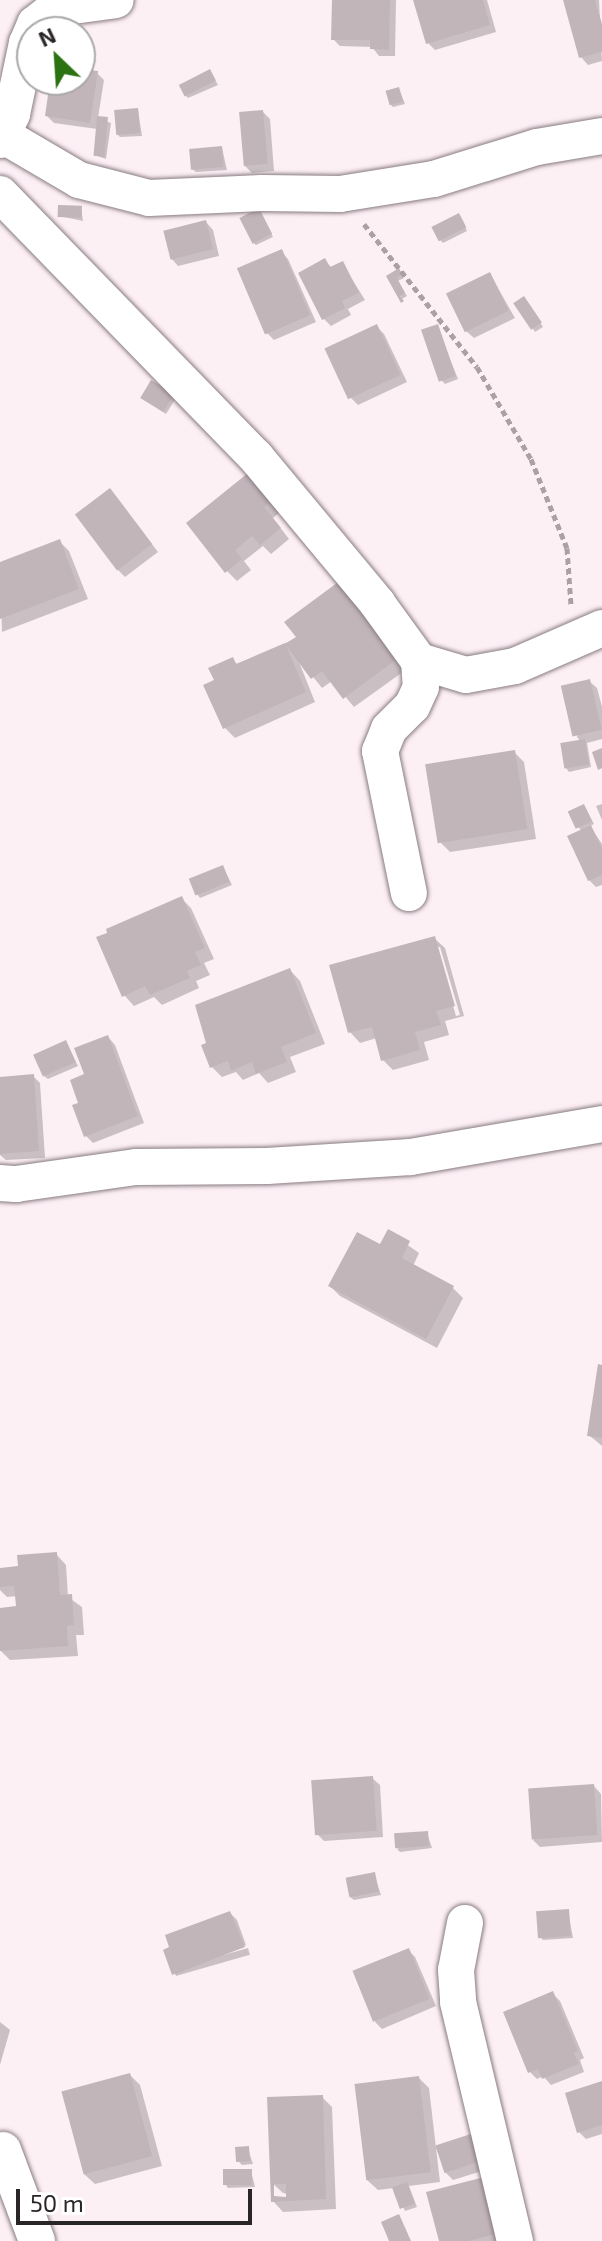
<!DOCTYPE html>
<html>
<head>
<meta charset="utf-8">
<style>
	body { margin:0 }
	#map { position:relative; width:602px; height:2241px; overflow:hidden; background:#fdf0f5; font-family:"Exo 2",sans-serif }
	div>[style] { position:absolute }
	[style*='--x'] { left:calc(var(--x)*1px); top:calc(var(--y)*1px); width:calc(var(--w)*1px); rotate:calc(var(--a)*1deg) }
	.shadow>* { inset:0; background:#0003; transform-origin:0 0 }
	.building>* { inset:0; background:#c1b5ba; transform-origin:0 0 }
	.path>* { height:5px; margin-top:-2.5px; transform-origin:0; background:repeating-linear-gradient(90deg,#aba1a5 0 6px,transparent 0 10px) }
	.roads { filter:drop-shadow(0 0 2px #887c81) drop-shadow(0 0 2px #887c81) }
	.street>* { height:36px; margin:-18px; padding:0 18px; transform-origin:18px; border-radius:18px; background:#fff }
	span { translate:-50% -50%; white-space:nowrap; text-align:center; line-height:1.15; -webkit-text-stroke:6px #fff; paint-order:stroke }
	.north { position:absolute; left:16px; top:16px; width:80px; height:80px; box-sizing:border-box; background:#fff; border:2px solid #aaa8a9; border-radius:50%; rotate:335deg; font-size:22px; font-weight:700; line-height:32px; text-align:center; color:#2a2527 }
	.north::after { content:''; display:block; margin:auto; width:28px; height:36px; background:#2b7212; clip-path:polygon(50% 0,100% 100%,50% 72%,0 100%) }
	.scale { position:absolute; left:16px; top:2189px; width:236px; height:36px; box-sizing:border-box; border:4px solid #2a2527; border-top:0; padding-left:10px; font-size:24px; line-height:28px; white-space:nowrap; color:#2a2527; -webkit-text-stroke:6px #fff; paint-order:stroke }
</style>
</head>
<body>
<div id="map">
	<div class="shadow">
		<i style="clip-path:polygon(334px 0,396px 0,395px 56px,379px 56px,372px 47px,340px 46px,333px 39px)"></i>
		<i style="clip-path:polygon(415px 0,487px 0,496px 32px,435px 50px,428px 43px)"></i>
		<i style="clip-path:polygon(565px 0,599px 0,602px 61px,588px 65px,581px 57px)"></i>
		<i style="clip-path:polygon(80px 71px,97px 73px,104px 80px,98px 118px,111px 123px,106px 159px,94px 155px,97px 129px,54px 123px,47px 116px,66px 80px,80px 80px)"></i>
		<i style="clip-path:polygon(210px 71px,218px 85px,188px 98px,185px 95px)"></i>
		<i style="clip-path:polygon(399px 89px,405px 104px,393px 107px,390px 104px)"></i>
		<i style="clip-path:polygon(138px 110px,142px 136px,120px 137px,117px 134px)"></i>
		<i style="clip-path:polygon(263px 112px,270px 119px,274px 171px,252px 173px,245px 166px)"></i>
		<i style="clip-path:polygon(222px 148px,227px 170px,196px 172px,192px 169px)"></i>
		<i style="clip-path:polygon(81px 208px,83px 221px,59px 216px)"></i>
		<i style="clip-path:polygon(259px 210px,273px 237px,256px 245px,252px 242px)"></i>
		<i style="clip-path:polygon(462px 219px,467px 231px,443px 243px,439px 239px)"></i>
		<i style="clip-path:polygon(206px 222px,213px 230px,219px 256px,178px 266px,171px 258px)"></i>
		<i style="clip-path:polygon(281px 252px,288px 259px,316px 322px,274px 340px,267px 333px)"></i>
		<i style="clip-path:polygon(325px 261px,332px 268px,342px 263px,365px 300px,348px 309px,351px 315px,331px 326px,324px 319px)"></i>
		<i style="clip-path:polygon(401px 274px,404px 278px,398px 281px,407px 296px,402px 299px,389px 276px)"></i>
		<i style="clip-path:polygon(490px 274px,515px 318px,474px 338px,466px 331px)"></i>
		<i style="clip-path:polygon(527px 301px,543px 327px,535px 332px,516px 303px)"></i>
		<i style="clip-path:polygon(377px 327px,384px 334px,407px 382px,358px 405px,351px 398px)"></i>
		<i style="clip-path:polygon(437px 327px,458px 379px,445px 384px,442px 381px)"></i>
		<i style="clip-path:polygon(152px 383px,176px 398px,166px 414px,146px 401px)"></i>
		<i style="clip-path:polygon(248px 475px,280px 512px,273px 518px,289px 539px,271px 554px,263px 546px,244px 561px,251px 570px,237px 581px,227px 571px)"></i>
		<i style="clip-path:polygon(117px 498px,158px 552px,125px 577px,118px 570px)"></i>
		<i style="clip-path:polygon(59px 541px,69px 551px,88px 599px,2px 632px,0 564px)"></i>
		<i style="clip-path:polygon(341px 583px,407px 669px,354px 707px,332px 681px,322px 688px,297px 657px,315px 702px,235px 738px,225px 728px,216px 681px,232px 659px,239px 666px,298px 637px)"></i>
		<i style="clip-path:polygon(589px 681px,597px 688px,602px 707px,602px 739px,587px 743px,591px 767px,569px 772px,566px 768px,581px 742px,577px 737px)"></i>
		<i style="clip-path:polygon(514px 752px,524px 762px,536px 839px,450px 852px,440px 842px)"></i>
		<i style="clip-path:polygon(602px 804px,602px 820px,596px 806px)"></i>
		<i style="clip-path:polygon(586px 809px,594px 824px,590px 826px,602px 844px,602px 885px,596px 887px,589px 880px,582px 831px,578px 827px)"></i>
		<i style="clip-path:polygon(223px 867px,232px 885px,200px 898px,197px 894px)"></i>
		<i style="clip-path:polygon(181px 898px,191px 908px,214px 959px,204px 963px,210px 975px,196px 981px,199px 988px,162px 1005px,154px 997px,134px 1006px,124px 995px)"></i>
		<i style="clip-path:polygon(evenodd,434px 938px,445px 948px,464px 1016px,445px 1021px,449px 1035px,424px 1042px,429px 1060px,393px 1070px,383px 1060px,377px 1038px,360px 1043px,350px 1032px,434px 938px,436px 947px,440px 947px,460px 1015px,456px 1016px,436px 947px)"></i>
		<i style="clip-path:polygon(290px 970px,300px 981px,325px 1044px,290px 1057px,296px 1072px,268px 1083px,259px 1073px,243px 1080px,236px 1072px,222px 1077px,212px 1067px)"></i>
		<i style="clip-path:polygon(108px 1037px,115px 1045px,144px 1123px,93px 1143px,86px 1136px,81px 1104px,87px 1075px)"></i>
		<i style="clip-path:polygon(66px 1042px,78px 1066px,48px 1079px,44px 1076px)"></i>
		<i style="clip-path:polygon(33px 1076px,40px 1083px,45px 1158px,6px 1160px,0 1155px,0 1079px)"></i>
		<i style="clip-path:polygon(389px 1232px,419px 1253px,413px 1266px,453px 1288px,463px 1298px,437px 1348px,340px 1296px,330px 1286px,381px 1247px)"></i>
		<i style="clip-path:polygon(602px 1367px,602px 1446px,590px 1436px)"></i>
		<i style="clip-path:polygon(56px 1554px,66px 1565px,68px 1597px,82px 1607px,84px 1635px,76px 1635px,78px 1656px,10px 1660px,0 1650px,0 1610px,18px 1608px,17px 1596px,7px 1597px,0 1590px,0 1570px,20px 1568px)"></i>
		<i style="clip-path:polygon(372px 1778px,380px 1785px,383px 1837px,324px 1841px,317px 1834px)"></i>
		<i style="clip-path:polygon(594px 1786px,601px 1794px,602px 1842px,540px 1847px,533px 1840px)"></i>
		<i style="clip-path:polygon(427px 1833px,432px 1848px,400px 1852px,397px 1849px)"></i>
		<i style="clip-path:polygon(374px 1874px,381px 1895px,354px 1900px,350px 1897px)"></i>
		<i style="clip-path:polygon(568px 1911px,573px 1938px,543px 1940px,540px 1937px)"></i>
		<i style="clip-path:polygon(230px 1913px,237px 1920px,246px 1945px,175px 1974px,172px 1948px)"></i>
		<i style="left:248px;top:1948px;width:7px;height:77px;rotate:74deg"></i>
		<i style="clip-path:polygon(408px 1950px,415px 1957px,436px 2006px,382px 2029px,375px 2022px)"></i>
		<i style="clip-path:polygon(553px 1994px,560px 2001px,584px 2058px,580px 2060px,584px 2072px,551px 2085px,543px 2076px,537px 2079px,530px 2072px)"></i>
		<i style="clip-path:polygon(0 2022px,10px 2030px,0 2065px)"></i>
		<i style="clip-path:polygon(130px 2075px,140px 2085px,162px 2166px,95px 2184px,84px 2174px)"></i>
		<i style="clip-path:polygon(419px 2078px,429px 2088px,440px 2182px,409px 2186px,417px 2207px,405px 2211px,394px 2188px,378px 2190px,367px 2180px)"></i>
		<i style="clip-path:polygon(602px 2083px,602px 2134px,586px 2139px,579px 2132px)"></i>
		<i style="clip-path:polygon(322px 2097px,332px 2107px,336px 2209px,283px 2212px,273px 2201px,288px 2199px,288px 2194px,283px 2193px,272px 2183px)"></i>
		<i style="clip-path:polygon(482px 2133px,498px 2166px,453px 2180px,446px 2173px,436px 2148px)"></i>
		<i style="clip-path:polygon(248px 2149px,253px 2164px,242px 2165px,239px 2162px)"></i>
		<i style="clip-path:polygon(251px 2171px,255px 2187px,228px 2188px,225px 2184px)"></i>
		<i style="clip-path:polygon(495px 2176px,502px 2241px,441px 2241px)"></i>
	</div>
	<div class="building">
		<i style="clip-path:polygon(332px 0,390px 0,389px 50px,370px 49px,370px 40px,331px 40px)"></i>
		<i style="clip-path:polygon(413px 0,483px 0,490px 25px,426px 44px)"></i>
		<i style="clip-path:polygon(563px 0,595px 0,602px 24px,602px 52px,579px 58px)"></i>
		<i style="clip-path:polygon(80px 69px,98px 71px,90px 123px,45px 116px,50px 81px,80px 80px)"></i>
		<i style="left:210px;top:69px;width:13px;height:35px;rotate:63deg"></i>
		<i style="left:399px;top:87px;width:15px;height:14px;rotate:74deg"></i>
		<i style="left:138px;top:108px;width:25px;height:24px;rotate:85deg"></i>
		<i style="left:263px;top:110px;width:54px;height:24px;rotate:85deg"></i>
		<i style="left:97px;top:116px;width:11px;height:40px;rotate:5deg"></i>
		<i style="left:222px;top:146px;width:21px;height:33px;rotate:85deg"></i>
		<i style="left:58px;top:205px;width:24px;height:12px;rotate:2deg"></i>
		<i style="left:259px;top:208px;width:29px;height:22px;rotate:63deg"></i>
		<i style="left:459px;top:213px;width:16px;height:31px;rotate:63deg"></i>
		<i style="left:206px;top:220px;width:30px;height:44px;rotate:76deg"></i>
		<i style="left:282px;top:249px;width:72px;height:49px;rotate:67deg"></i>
		<i style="clip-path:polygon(325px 258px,330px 267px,343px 261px,359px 293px,342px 301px,345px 308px,322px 320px,298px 273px)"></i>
		<i style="clip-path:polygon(399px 268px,402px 274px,397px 278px,405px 293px,400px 296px,404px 301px,401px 303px,386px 276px)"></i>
		<i style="left:490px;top:272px;width:43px;height:49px;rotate:64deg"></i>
		<i style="left:524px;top:296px;width:32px;height:13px;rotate:56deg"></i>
		<i style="left:377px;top:324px;width:56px;height:58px;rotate:65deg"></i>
		<i style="left:438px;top:324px;width:55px;height:18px;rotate:71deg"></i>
		<i style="left:151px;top:380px;width:27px;height:21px;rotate:31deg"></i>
		<i style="clip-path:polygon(248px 473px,271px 501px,264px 507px,281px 528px,260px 545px,252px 536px,235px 550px,242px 559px,225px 573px,186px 523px)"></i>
		<i style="left:110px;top:488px;width:70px;height:44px;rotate:53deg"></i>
		<i style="clip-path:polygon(60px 539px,79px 589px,0 619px,0 562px)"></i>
		<i style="clip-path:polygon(341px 580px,398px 658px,343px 699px,322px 671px,311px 679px,285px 644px,296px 637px,284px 622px)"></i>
		<i style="clip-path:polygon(285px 643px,306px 692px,223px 729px,203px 685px,214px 680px,208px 668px,233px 657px,236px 664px)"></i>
		<i style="left:590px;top:679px;width:52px;height:30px;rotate:77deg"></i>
		<i style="left:585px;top:739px;width:26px;height:25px;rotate:81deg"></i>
		<i style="clip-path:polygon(602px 748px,602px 768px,598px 770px,592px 752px)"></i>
		<i style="left:515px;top:750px;width:80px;height:91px;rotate:81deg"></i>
		<i style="left:584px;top:804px;width:19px;height:18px;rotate:65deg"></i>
		<i style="clip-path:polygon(591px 825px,602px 849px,602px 875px,588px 881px,567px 836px)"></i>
		<i style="left:223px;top:865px;width:18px;height:37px;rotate:68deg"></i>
		<i style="clip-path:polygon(182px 896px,205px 948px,195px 952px,201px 965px,187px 971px,190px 978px,150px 995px,145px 986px,122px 997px,96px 937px,107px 933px,106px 929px)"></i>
		<i style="clip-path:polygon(435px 936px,455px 1006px,436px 1011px,441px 1025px,415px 1032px,420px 1050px,381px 1061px,372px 1027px,348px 1033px,329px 965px)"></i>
		<i style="clip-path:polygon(290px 968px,316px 1033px,281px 1047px,287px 1062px,256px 1074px,252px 1062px,231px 1071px,228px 1061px,210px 1068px,201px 1045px,206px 1043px,195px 1005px)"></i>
		<i style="clip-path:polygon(108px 1035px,138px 1116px,84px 1137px,72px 1105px,78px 1103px,70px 1080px,84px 1074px,74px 1048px)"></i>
		<i style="left:66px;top:1040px;width:24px;height:36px;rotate:66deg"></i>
		<i style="clip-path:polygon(34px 1074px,39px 1151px,0 1154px,0 1077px)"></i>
		<i style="clip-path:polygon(388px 1229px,410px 1241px,402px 1258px,454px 1286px,426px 1339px,328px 1286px,357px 1232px,380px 1244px)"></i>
		<i style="clip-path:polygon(598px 1364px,602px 1365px,602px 1438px,587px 1436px)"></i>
		<i style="clip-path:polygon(57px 1552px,60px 1595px,72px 1594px,74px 1625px,67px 1626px,68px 1646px,0 1651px,0 1608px,16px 1606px,14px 1586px,0 1587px,0 1568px,18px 1566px,17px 1555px)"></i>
		<i style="left:373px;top:1776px;width:55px;height:62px;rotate:86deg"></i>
		<i style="left:594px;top:1784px;width:51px;height:66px;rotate:86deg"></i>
		<i style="left:428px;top:1831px;width:15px;height:34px;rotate:86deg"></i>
		<i style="left:375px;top:1872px;width:20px;height:30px;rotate:79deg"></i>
		<i style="left:569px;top:1909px;width:27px;height:33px;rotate:86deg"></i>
		<i style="clip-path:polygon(230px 1911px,245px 1947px,172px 1975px,163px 1950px,169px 1947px,165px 1935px)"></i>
		<i style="left:409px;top:1948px;width:55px;height:61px;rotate:68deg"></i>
		<i style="clip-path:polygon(553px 1991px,578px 2051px,574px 2053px,579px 2064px,542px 2079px,538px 2069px,528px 2073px,503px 2012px)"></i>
		<i style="left:130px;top:2073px;width:86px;height:71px;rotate:75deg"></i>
		<i style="left:419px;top:2076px;width:97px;height:65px;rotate:83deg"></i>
		<i style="clip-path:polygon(602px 2081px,602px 2125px,577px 2133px,565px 2093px)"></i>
		<i style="clip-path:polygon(evenodd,323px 2095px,326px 2199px,271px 2202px,267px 2097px,323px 2095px,274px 2184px,286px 2184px,286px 2197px,274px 2196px,274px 2184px)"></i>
		<i style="left:483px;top:2130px;width:29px;height:50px;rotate:72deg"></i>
		<i style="left:249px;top:2146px;width:15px;height:14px;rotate:86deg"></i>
		<i style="left:252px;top:2169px;width:16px;height:29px;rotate:90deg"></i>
		<i style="clip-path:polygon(496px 2174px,510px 2230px,469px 2241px,439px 2241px,426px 2192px)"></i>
		<i style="left:407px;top:2182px;width:23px;height:16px;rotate:70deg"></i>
		<i style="clip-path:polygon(399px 2214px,411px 2241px,389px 2241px,381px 2222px)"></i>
	</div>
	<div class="path">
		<i style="--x:364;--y:224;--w:182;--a:51.7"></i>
		<i style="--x:477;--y:367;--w:107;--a:59.6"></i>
		<i style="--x:531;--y:459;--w:96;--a:68"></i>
		<i style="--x:567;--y:548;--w:57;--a:86"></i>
	</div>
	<div class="roads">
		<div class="street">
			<i style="--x:4;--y:136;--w:87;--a:30.4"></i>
			<i style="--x:79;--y:180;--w:72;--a:14.4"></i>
			<i style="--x:149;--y:198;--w:113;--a:-2.5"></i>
			<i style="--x:262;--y:193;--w:78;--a:0.7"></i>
			<i style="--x:340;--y:194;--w:95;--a:-9.1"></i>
			<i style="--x:434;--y:179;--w:108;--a:-17.3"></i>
			<i style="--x:537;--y:147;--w:66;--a:-9.6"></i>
			<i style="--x:0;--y:140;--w:29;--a:-65"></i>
			<i style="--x:12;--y:114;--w:73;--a:-78.1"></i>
			<i style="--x:27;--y:43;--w:21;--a:-67"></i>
			<i style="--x:35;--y:24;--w:16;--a:-38"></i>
			<i style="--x:48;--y:14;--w:26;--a:-18"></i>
			<i style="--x:73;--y:6;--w:43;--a:-7.9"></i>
			<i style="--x:0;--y:194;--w:367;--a:45.8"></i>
			<i style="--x:256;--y:457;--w:190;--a:50.3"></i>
			<i style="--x:377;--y:603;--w:72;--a:54.1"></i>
			<i style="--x:419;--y:661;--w:26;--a:86"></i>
			<i style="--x:421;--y:687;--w:21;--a:115"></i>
			<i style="--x:412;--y:706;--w:33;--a:135"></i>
			<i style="--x:389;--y:729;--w:24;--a:112"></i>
			<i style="--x:380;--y:751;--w:145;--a:78.5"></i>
			<i style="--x:419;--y:661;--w:49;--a:16.6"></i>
			<i style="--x:466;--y:675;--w:50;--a:-10.4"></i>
			<i style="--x:515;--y:666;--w:95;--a:-23.6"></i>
			<i style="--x:0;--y:1183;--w:16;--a:4"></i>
			<i style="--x:16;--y:1184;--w:121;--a:-8.1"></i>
			<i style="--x:136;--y:1167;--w:131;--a:-0.4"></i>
			<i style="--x:267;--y:1166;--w:144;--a:-3.6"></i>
			<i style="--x:411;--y:1157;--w:194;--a:-9.8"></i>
			<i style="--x:465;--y:1923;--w:48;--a:100.8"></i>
			<i style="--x:456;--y:1970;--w:32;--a:86"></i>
			<i style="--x:458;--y:2002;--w:246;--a:76.6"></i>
			<i style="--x:3;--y:2150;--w:97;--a:69.5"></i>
		</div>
	</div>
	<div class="north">N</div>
	<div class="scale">50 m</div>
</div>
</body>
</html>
